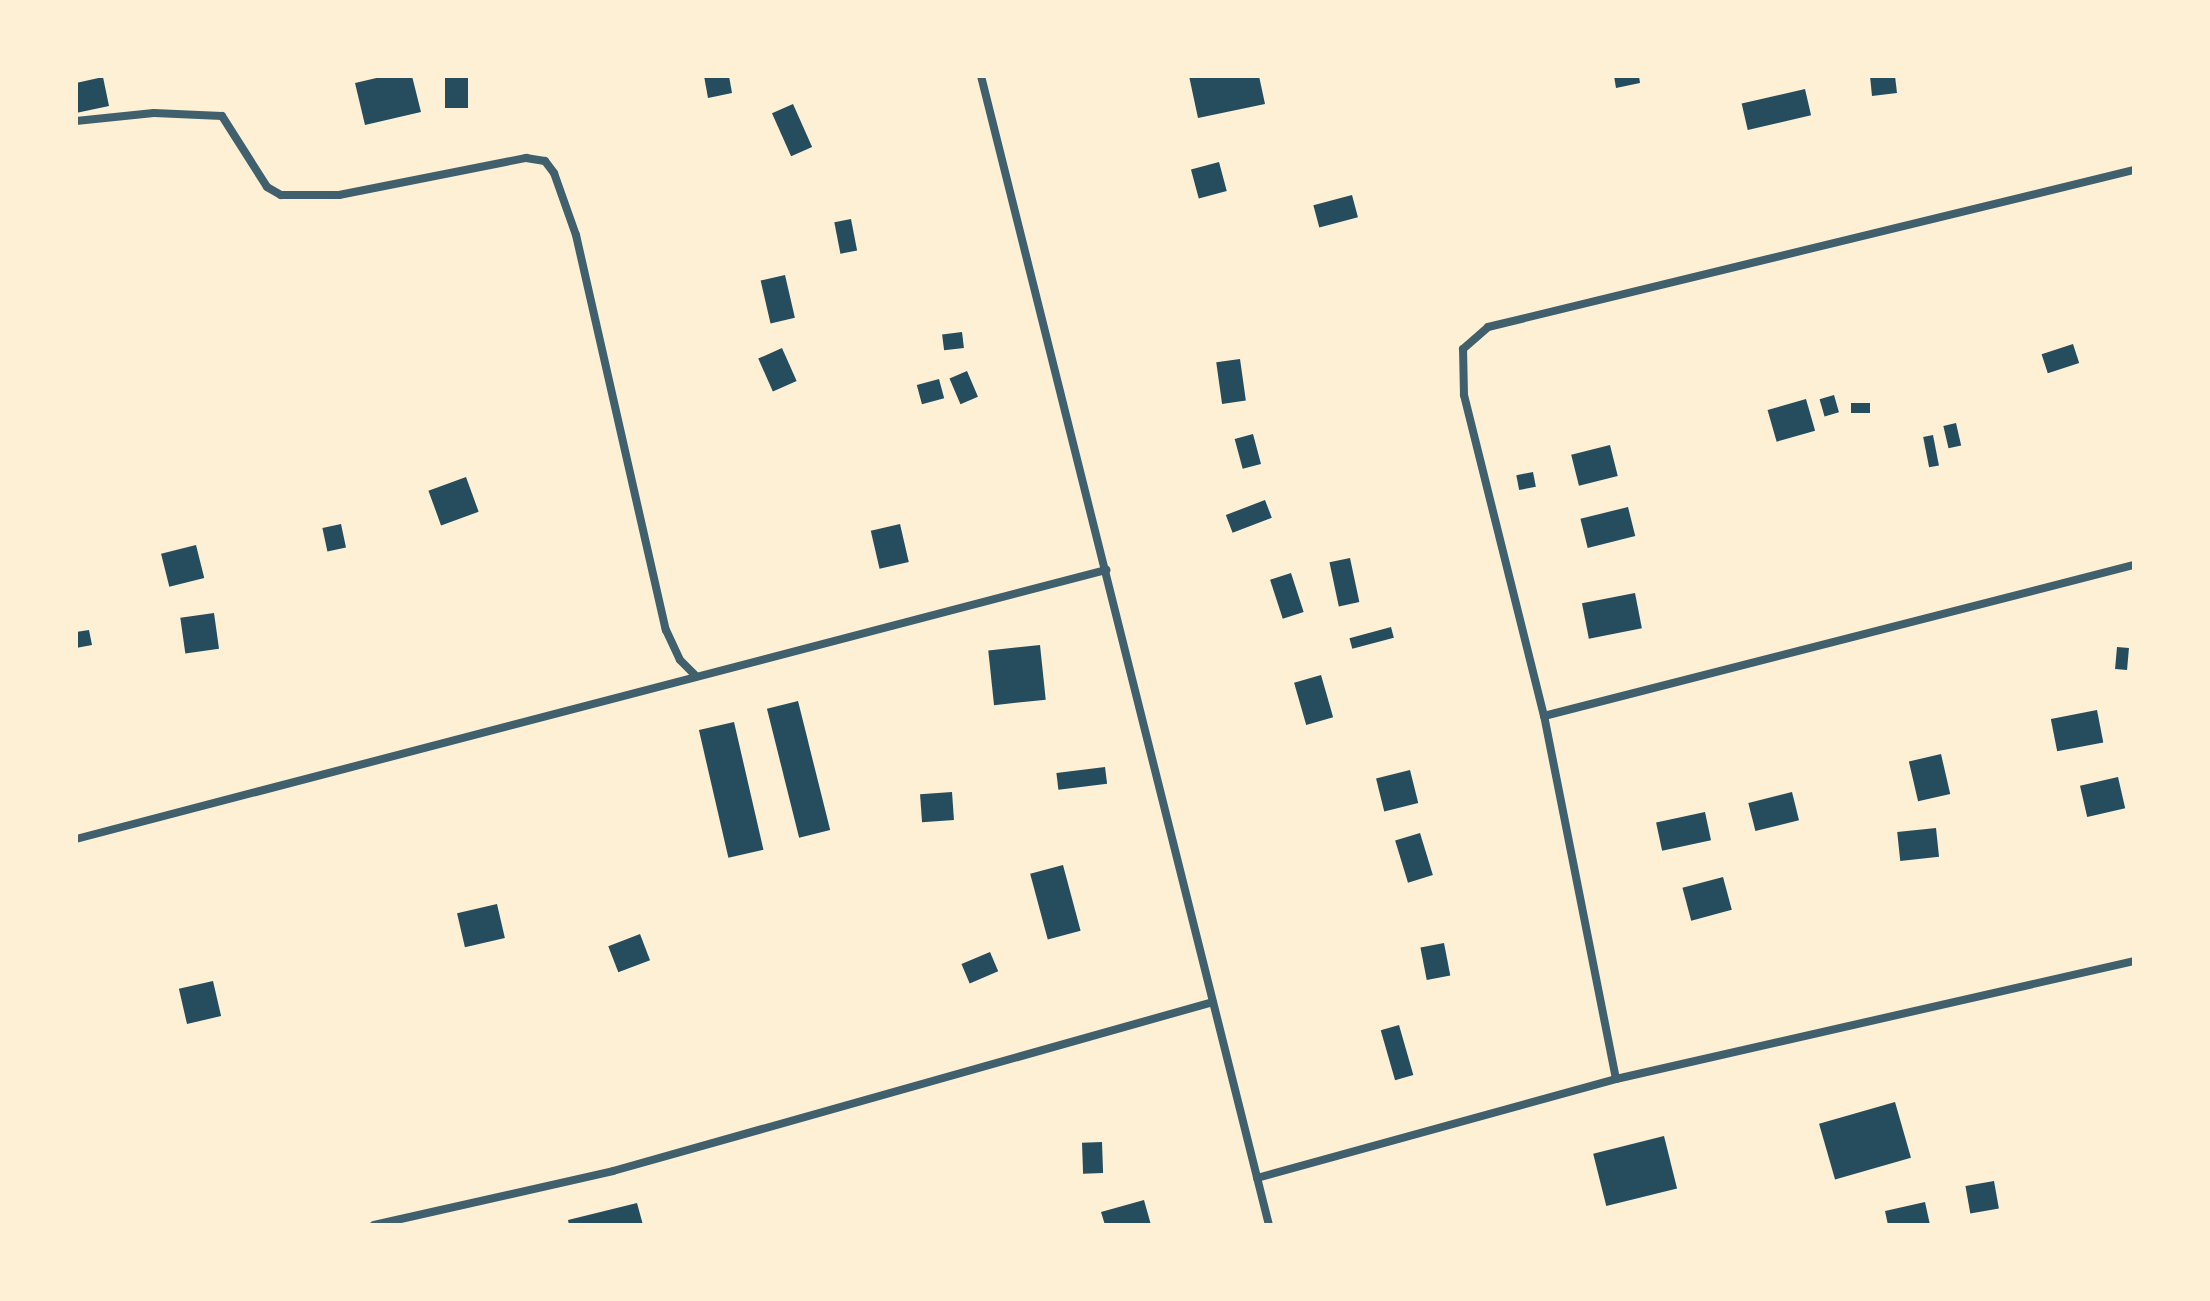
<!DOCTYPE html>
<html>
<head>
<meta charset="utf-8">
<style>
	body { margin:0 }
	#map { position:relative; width:2210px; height:1301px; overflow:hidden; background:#fdf0d5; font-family:Lato,sans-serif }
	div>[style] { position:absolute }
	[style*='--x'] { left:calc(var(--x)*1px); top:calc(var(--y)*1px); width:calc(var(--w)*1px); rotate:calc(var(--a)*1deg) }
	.building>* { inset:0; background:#264d5e; transform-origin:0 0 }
	.minor>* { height:8px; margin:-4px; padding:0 4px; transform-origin:4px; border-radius:4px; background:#3f606c }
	span { translate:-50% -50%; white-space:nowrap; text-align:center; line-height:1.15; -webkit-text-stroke:8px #fdf0d5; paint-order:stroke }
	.frame { position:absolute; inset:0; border:78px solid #fdf0d5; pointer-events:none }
</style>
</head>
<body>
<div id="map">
	<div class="building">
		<i style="clip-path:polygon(385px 76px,412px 76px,421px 112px,365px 125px,355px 83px)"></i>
		<i style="left:445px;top:76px;width:23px;height:32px"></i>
		<i style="clip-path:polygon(704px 76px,729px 76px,732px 93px,708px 98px)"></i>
		<i style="clip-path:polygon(1189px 76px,1259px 76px,1265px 104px,1198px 118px)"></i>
		<i style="clip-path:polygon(1614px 76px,1639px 76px,1640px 83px,1616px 88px)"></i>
		<i style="clip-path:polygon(1870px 76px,1895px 76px,1897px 93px,1872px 96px)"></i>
		<i style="clip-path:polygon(103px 77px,109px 106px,76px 113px,76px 83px)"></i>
		<i style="left:1805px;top:89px;width:27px;height:65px;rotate:77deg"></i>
		<i style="left:793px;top:104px;width:47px;height:23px;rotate:66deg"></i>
		<i style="left:1219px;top:162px;width:30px;height:29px;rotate:75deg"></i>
		<i style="left:1352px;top:195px;width:23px;height:40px;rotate:75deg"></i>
		<i style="left:851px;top:219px;width:32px;height:17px;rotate:79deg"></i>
		<i style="left:785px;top:275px;width:44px;height:25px;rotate:77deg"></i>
		<i style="left:962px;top:332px;width:16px;height:20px;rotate:83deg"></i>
		<i style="left:2073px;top:344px;width:20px;height:33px;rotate:72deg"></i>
		<i style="left:782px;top:348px;width:36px;height:26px;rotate:66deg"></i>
		<i style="left:1240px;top:359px;width:42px;height:24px;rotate:82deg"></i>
		<i style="left:967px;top:371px;width:28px;height:19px;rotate:67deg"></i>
		<i style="left:939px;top:379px;width:20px;height:23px;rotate:75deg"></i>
		<i style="left:1834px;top:395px;width:18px;height:15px;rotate:74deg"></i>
		<i style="left:1806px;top:399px;width:33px;height:40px;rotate:74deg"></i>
		<i style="left:1851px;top:403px;width:19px;height:10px"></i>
		<i style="left:1956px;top:423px;width:23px;height:13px;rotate:77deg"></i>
		<i style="left:1253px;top:434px;width:31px;height:19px;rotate:75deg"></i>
		<i style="left:1933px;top:435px;width:31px;height:10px;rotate:79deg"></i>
		<i style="left:1610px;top:445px;width:32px;height:40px;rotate:76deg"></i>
		<i style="left:1533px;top:472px;width:15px;height:17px;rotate:79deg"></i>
		<i style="left:466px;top:477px;width:37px;height:40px;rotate:70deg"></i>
		<i style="left:1265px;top:500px;width:19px;height:42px;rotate:69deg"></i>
		<i style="left:1628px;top:507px;width:30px;height:49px;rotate:76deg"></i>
		<i style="left:341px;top:524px;width:24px;height:19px;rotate:78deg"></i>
		<i style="left:900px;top:524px;width:39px;height:30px;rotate:77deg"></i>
		<i style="left:196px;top:545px;width:34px;height:36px;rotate:76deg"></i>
		<i style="left:1350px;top:558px;width:45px;height:21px;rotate:78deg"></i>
		<i style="left:1291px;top:573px;width:41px;height:22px;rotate:72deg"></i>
		<i style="left:1635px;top:593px;width:36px;height:54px;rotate:79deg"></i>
		<i style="left:214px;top:613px;width:36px;height:34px;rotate:82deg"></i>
		<i style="left:1391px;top:627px;width:11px;height:43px;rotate:75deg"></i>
		<i style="clip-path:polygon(89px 630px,92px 645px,76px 648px,76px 632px)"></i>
		<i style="left:1040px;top:645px;width:55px;height:52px;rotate:84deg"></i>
		<i style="left:2117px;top:647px;width:12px;height:22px;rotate:5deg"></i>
		<i style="left:1321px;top:675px;width:44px;height:28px;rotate:74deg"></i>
		<i style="left:798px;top:701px;width:133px;height:32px;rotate:76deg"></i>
		<i style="left:2097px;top:710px;width:33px;height:47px;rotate:79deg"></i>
		<i style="left:734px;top:722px;width:131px;height:36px;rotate:77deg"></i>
		<i style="left:1941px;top:754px;width:41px;height:33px;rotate:77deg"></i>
		<i style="left:1105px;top:767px;width:17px;height:49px;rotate:83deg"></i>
		<i style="left:1410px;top:770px;width:34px;height:35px;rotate:76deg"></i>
		<i style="left:2118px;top:777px;width:32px;height:39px;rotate:77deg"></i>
		<i style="left:952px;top:792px;width:28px;height:32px;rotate:86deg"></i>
		<i style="left:1792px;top:792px;width:29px;height:45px;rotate:76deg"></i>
		<i style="left:1705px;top:812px;width:29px;height:50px;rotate:78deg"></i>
		<i style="left:1936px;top:828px;width:29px;height:39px;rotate:84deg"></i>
		<i style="left:1420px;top:833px;width:44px;height:26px;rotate:73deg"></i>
		<i style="left:1063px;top:865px;width:68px;height:34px;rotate:75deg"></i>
		<i style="left:1723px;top:877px;width:34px;height:42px;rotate:75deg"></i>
		<i style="left:497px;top:904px;width:35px;height:41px;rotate:77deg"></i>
		<i style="left:640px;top:934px;width:28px;height:34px;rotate:69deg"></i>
		<i style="left:1444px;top:943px;width:33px;height:24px;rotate:79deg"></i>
		<i style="left:990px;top:952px;width:21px;height:31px;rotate:67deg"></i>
		<i style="left:213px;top:981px;width:36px;height:35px;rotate:77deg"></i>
		<i style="left:1399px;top:1025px;width:52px;height:19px;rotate:74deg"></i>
		<i style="left:1895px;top:1102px;width:58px;height:79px;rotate:74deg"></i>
		<i style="left:1664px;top:1136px;width:54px;height:73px;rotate:76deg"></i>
		<i style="left:1102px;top:1142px;width:31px;height:20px;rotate:88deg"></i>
		<i style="left:1994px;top:1181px;width:28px;height:29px;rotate:80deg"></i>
		<i style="clip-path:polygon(1144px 1200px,1151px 1225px,1105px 1225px,1101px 1212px)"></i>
		<i style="clip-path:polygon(1925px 1202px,1930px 1225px,1888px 1225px,1885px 1211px)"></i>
		<i style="clip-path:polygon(637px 1203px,643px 1225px,569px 1225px,568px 1220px)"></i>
	</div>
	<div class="minor">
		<i style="--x:981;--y:76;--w:1185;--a:75.93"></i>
		<i style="--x:76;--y:121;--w:78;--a:-5.9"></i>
		<i style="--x:154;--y:113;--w:68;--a:2.5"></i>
		<i style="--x:222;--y:116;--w:84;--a:57.6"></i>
		<i style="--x:267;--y:187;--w:16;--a:30"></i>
		<i style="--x:281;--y:195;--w:58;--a:0"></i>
		<i style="--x:339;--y:195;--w:191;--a:-11.2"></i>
		<i style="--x:526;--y:158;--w:19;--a:9"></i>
		<i style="--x:545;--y:161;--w:15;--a:53"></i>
		<i style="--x:554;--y:173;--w:66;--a:70.5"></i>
		<i style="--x:576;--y:235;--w:405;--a:77.2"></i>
		<i style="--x:666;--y:630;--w:33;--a:65"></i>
		<i style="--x:680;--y:660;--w:21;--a:45"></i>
		<i style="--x:1544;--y:716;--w:609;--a:-14.36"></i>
		<i style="--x:76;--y:839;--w:1065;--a:-14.64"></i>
		<i style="--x:1616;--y:1079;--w:370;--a:-101.2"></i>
		<i style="--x:1544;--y:716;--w:331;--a:-104"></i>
		<i style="--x:1464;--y:395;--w:46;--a:-91.2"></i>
		<i style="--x:1463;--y:349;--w:33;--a:-41"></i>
		<i style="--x:1488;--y:327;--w:665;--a:-13.66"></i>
		<i style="--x:1257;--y:1178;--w:372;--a:-15.4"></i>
		<i style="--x:1616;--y:1079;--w:531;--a:-12.83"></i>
		<i style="--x:374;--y:1225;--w:245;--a:-12.7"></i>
		<i style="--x:613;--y:1171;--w:623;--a:-15.73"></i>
	</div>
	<div class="frame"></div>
</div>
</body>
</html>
